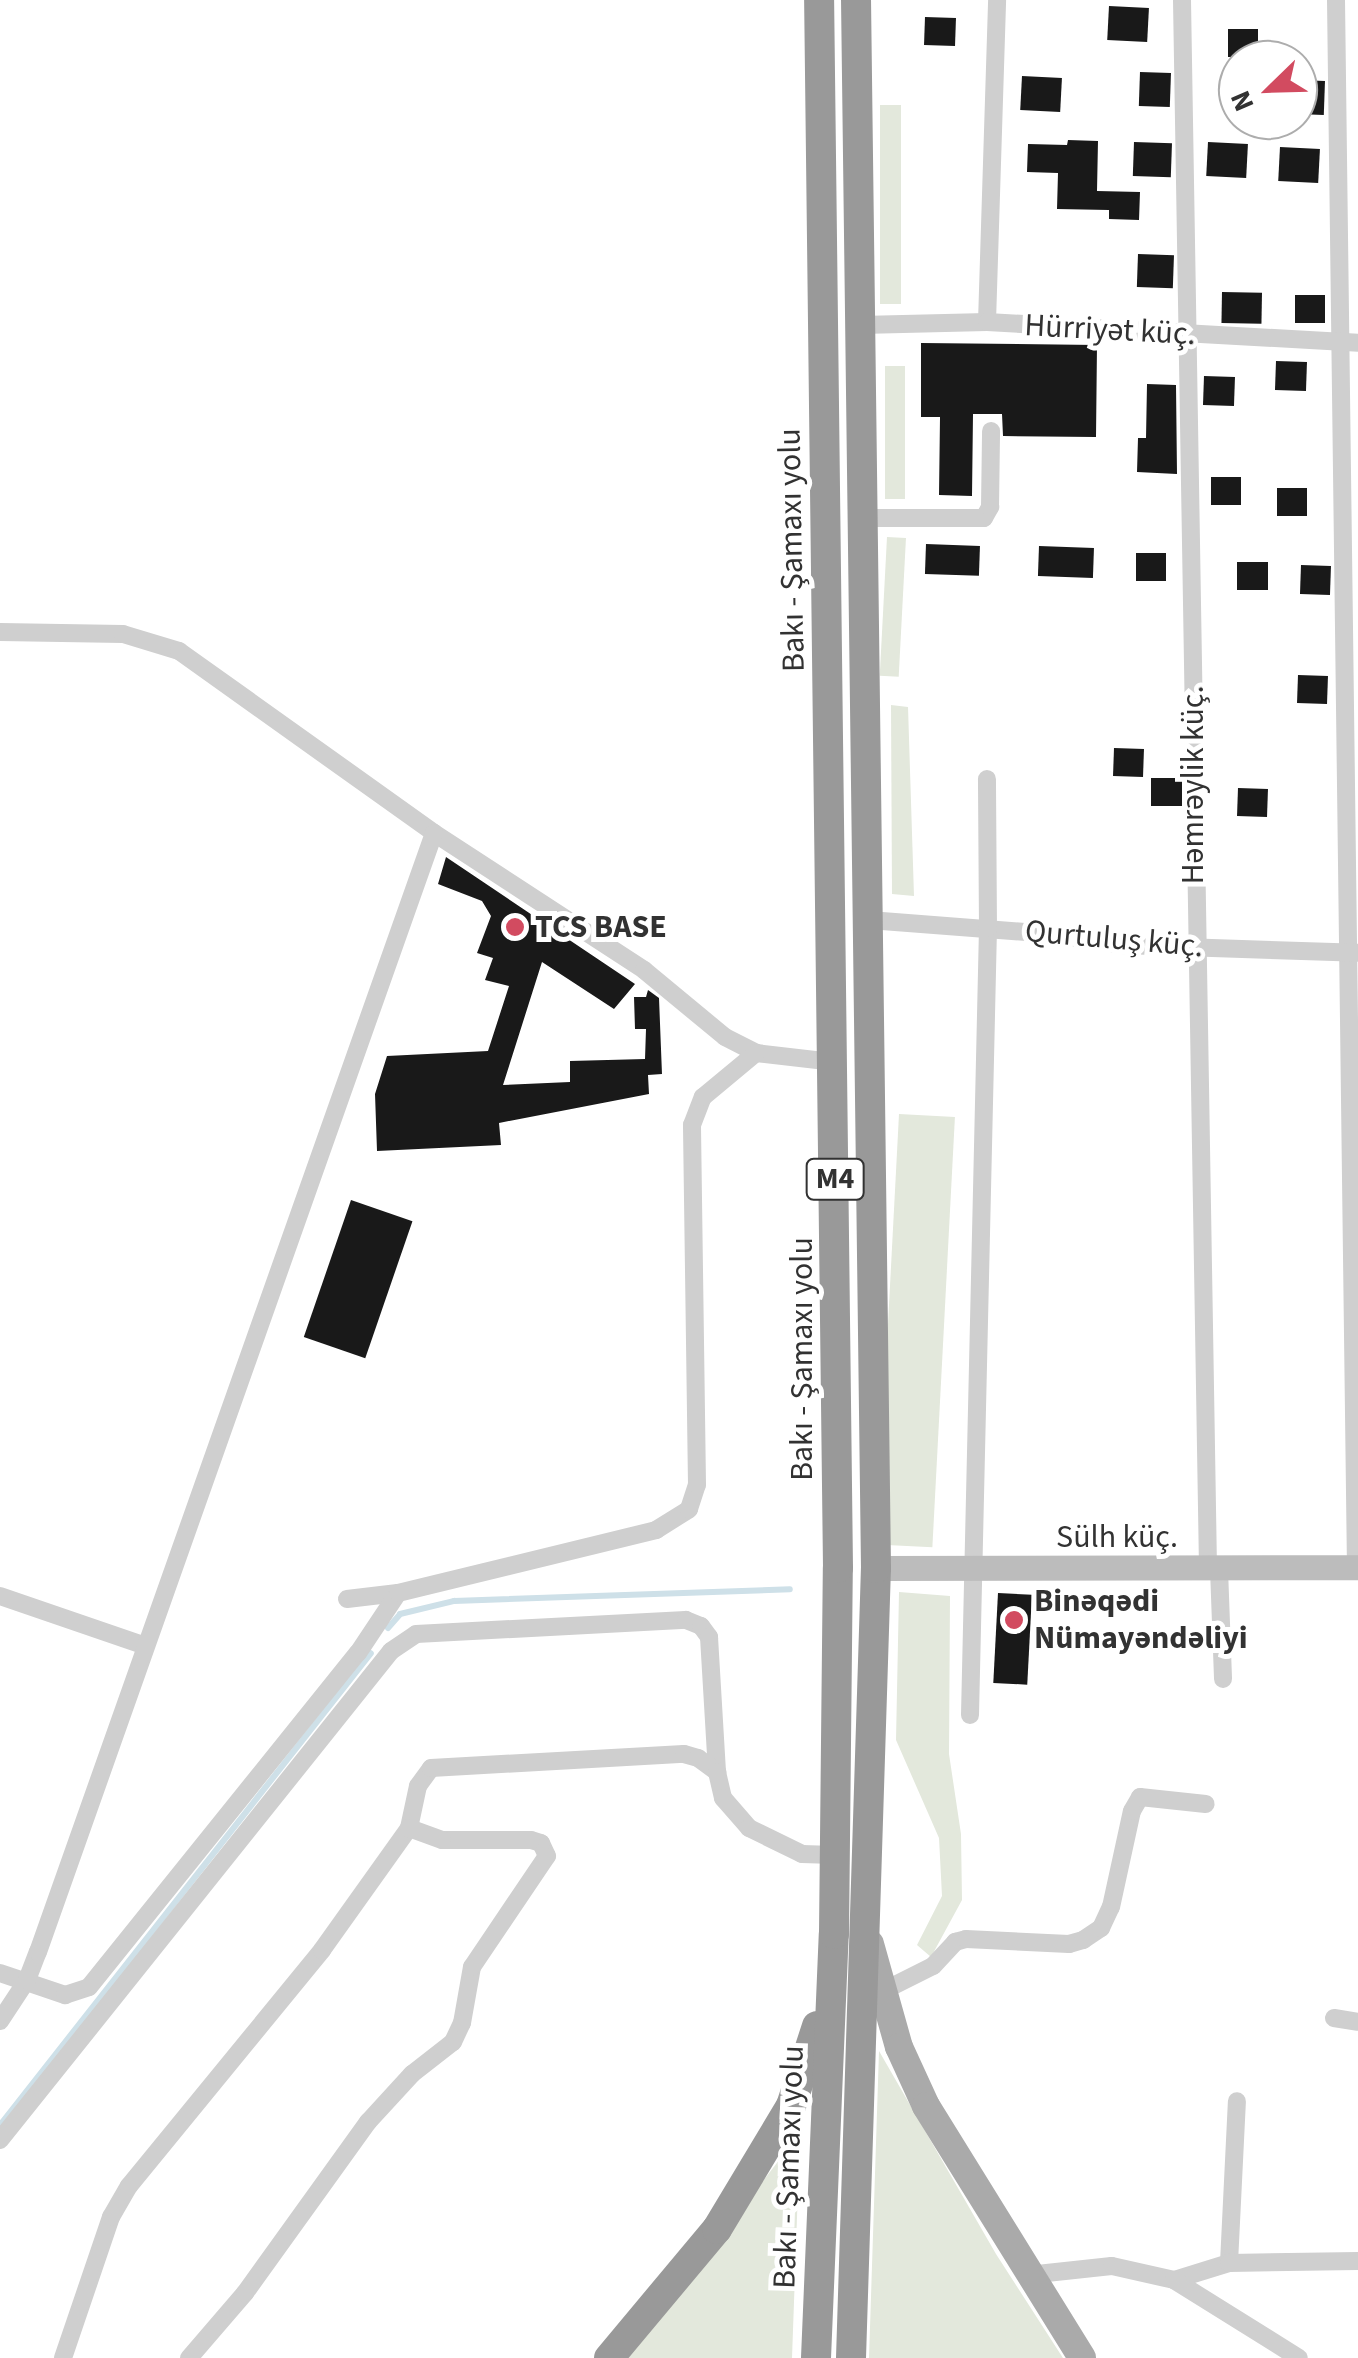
<!DOCTYPE html>
<html>
<head>
<meta charset="utf-8">
<style>
	body { margin:0 }
	#map { position:relative; width:1358px; height:2358px; overflow:hidden; background:#fff; font-family:"Source Sans 3",sans-serif }
	div>[style] { position:absolute }
	[style*='--x'] { left:calc(var(--x)*1px); top:calc(var(--y)*1px); width:calc(var(--w)*1px); rotate:calc(var(--a)*1deg) }
	.green>* { inset:0; background:#e3e8dc; transform-origin:0 0 }
	.stream>* { height:6px; margin:-3px; padding:0 3px; transform-origin:3px; border-radius:3px; background:#cee0e8 }
	.building>* { inset:0; background:#191919; transform-origin:0 0 }
	.street>* { height:18px; margin:-9px; padding:0 9px; transform-origin:9px; border-radius:9px; background:#cfcfcf }
	.secondary>* { height:25px; margin:-12.5px; padding:0 12.5px; transform-origin:12.5px; border-radius:12.5px; background:#bcbcbc }
	.primary>* { height:28px; margin:-14px; padding:0 14px; transform-origin:14px; border-radius:14px; background:#aaa }
	.highway>* { height:30px; margin:-15px; padding:0 15px; transform-origin:15px; border-radius:15px; background:#999 }
	.dots>* { width:28px; height:28px; translate:-50% -50%; box-sizing:border-box; border:5px solid #fff; border-radius:50% }
	span { translate:-50% -50%; white-space:nowrap; text-align:center; line-height:1.15; -webkit-text-stroke:10px #fff; paint-order:stroke }
	.shield-label span { padding:2px 8px; background:#fff; border:2px solid; border-radius:8px; -webkit-text-stroke-width:0 }
	.shield-label { font-size:30px; color:#323232; font-weight:700 }
	.street-label { font-size:32px; color:#323232 }
	.poi-label { font-size:32px; color:#323232; font-weight:700 }
	.left { translate:0 -50%; text-align:left }
	.north { position:absolute; left:1218px; top:40px; width:100px; height:100px; box-sizing:border-box; background:#fff; border:2px solid #adadad; border-radius:50%; rotate:247deg; font-size:28px; font-weight:700; line-height:40px; text-align:center; color:#323232 }
	.north::after { content:''; display:block; margin:auto; width:35px; height:45px; background:#d24b60; clip-path:polygon(50% 0,100% 100%,50% 72%,0 100%) }
</style>
</head>
<body>
<div id="map">
	<div class="green">
		<i style="left:880px;top:105px;width:21px;height:199px"></i>
		<i style="left:885px;top:366px;width:20px;height:133px"></i>
		<i style="left:887px;top:537px;width:19px;height:139px;rotate:3deg"></i>
		<i style="clip-path:polygon(891px 705px,908px 707px,914px 896px,892px 894px)"></i>
		<i style="left:899px;top:1114px;width:56px;height:431px;rotate:3deg"></i>
		<i style="clip-path:polygon(899px 1592px,950px 1596px,949px 1754px,961px 1834px,962px 1900px,931px 1957px,917px 1945px,942px 1896px,939px 1838px,896px 1740px)"></i>
		<i style="clip-path:polygon(879px 2051px,996px 2254px,1063px 2358px,869px 2358px)"></i>
		<i style="clip-path:polygon(800px 2133px,792px 2358px,626px 2358px)"></i>
	</div>
	<div class="stream">
		<i style="--x:388;--y:1628;--w:18;--a:-49"></i>
		<i style="--x:400;--y:1614;--w:56;--a:-13.5"></i>
		<i style="--x:454;--y:1601;--w:336;--a:-2"></i>
		<i style="--x:0;--y:2125;--w:600;--a:-51.83"></i>
	</div>
	<div class="building">
		<i style="left:1109px;top:6px;width:40px;height:34px;rotate:3deg"></i>
		<i style="left:925px;top:17px;width:31px;height:28px;rotate:2deg"></i>
		<i style="left:1228px;top:29px;width:30px;height:28px"></i>
		<i style="left:1140px;top:72px;width:31px;height:34px;rotate:2deg"></i>
		<i style="left:1022px;top:76px;width:40px;height:34px;rotate:3deg"></i>
		<i style="left:1298px;top:80px;width:27px;height:34px;rotate:2deg"></i>
		<i style="clip-path:polygon(1068px 140px,1098px 141px,1097px 191px,1140px 192px,1139px 220px,1109px 219px,1109px 210px,1057px 209px,1058px 173px,1027px 172px,1028px 144px,1067px 145px)"></i>
		<i style="left:1134px;top:142px;width:38px;height:34px;rotate:2deg"></i>
		<i style="left:1208px;top:142px;width:40px;height:34px;rotate:3deg"></i>
		<i style="left:1280px;top:147px;width:40px;height:34px;rotate:3deg"></i>
		<i style="left:1138px;top:254px;width:36px;height:33px;rotate:2deg"></i>
		<i style="left:1222px;top:292px;width:40px;height:31px;rotate:1deg"></i>
		<i style="left:1295px;top:295px;width:30px;height:28px"></i>
		<i style="clip-path:polygon(921px 343px,1097px 345px,1096px 437px,1003px 436px,1002px 414px,973px 414px,972px 496px,939px 495px,940px 417px,921px 417px)"></i>
		<i style="left:1276px;top:361px;width:31px;height:29px;rotate:2deg"></i>
		<i style="left:1204px;top:376px;width:31px;height:29px;rotate:2deg"></i>
		<i style="clip-path:polygon(1147px 384px,1176px 385px,1177px 474px,1137px 472px,1138px 438px,1146px 438px)"></i>
		<i style="left:1211px;top:477px;width:30px;height:28px"></i>
		<i style="left:1277px;top:488px;width:30px;height:28px"></i>
		<i style="left:926px;top:544px;width:54px;height:30px;rotate:2deg"></i>
		<i style="left:1039px;top:546px;width:55px;height:30px;rotate:2deg"></i>
		<i style="left:1136px;top:553px;width:30px;height:28px"></i>
		<i style="left:1237px;top:562px;width:31px;height:28px"></i>
		<i style="left:1301px;top:565px;width:30px;height:29px;rotate:2deg"></i>
		<i style="left:1298px;top:675px;width:30px;height:28px;rotate:2deg"></i>
		<i style="left:1114px;top:748px;width:30px;height:28px;rotate:2deg"></i>
		<i style="left:1151px;top:778px;width:31px;height:28px"></i>
		<i style="left:1238px;top:788px;width:30px;height:28px;rotate:2deg"></i>
		<i style="clip-path:polygon(446px 857px,635px 984px,614px 1009px,542px 962px,503px 1085px,570px 1082px,570px 1061px,645px 1059px,646px 1029px,635px 1029px,634px 997px,646px 997px,648px 990px,659px 998px,662px 1074px,648px 1075px,649px 1094px,499px 1123px,501px 1145px,377px 1151px,375px 1094px,387px 1056px,488px 1051px,509px 986px,485px 980px,493px 958px,477px 953px,491px 916px,482px 901px,438px 884px)"></i>
		<i style="left:351px;top:1200px;width:65px;height:145px;rotate:19deg"></i>
		<i style="left:998px;top:1593px;width:34px;height:90px;rotate:3deg"></i>
	</div>
	<div class="street">
		<i style="--x:1182;--y:0;--w:1569;--a:89.05"></i>
		<i style="--x:1336;--y:0;--w:1567;--a:89.27"></i>
		<i style="--x:987;--y:322;--w:322;--a:-88.2"></i>
		<i style="--x:861;--y:325;--w:126;--a:-1.4"></i>
		<i style="--x:987;--y:322;--w:372;--a:3.2"></i>
		<i style="--x:862;--y:518;--w:122;--a:0"></i>
		<i style="--x:984;--y:518;--w:13;--a:-61"></i>
		<i style="--x:990;--y:507;--w:76;--a:-89.2"></i>
		<i style="--x:0;--y:632;--w:123;--a:0.9"></i>
		<i style="--x:123;--y:634;--w:59;--a:16.9"></i>
		<i style="--x:179;--y:651;--w:313;--a:35.5"></i>
		<i style="--x:434;--y:833;--w:251;--a:33.1"></i>
		<i style="--x:644;--y:970;--w:105;--a:39.6"></i>
		<i style="--x:725;--y:1037;--w:35;--a:27"></i>
		<i style="--x:756;--y:1053;--w:79;--a:6.6"></i>
		<i style="--x:869;--y:920;--w:181;--a:4.4"></i>
		<i style="--x:1049;--y:934;--w:74;--a:8.6"></i>
		<i style="--x:1122;--y:945;--w:235;--a:1.9"></i>
		<i style="--x:1219;--y:1569;--w:110;--a:87.9"></i>
		<i style="--x:0;--y:1596;--w:151;--a:18.9"></i>
		<i style="--x:347;--y:1599;--w:51;--a:-6.7"></i>
		<i style="--x:970;--y:1715;--w:787;--a:-88.69"></i>
		<i style="--x:988;--y:928;--w:149;--a:-90.4"></i>
		<i style="--x:0;--y:1973;--w:69;--a:18.7"></i>
		<i style="--x:65;--y:1995;--w:25;--a:-18"></i>
		<i style="--x:89;--y:1987;--w:429;--a:-51.2"></i>
		<i style="--x:358;--y:1653;--w:72;--a:-56.3"></i>
		<i style="--x:398;--y:1593;--w:266;--a:-13.7"></i>
		<i style="--x:656;--y:1530;--w:39;--a:-32"></i>
		<i style="--x:689;--y:1509;--w:25;--a:-72"></i>
		<i style="--x:697;--y:1485;--w:360;--a:-90.8"></i>
		<i style="--x:692;--y:1125;--w:30;--a:-69"></i>
		<i style="--x:703;--y:1097;--w:69;--a:-39.7"></i>
		<i style="--x:881;--y:1992;--w:58;--a:-26.6"></i>
		<i style="--x:933;--y:1966;--w:33;--a:-47"></i>
		<i style="--x:955;--y:1942;--w:11;--a:-15"></i>
		<i style="--x:966;--y:1939;--w:103;--a:2.8"></i>
		<i style="--x:1069;--y:1944;--w:15;--a:-16"></i>
		<i style="--x:1083;--y:1940;--w:22;--a:-34"></i>
		<i style="--x:1101;--y:1928;--w:23;--a:-65"></i>
		<i style="--x:1111;--y:1907;--w:98;--a:-77.7"></i>
		<i style="--x:1132;--y:1811;--w:16;--a:-60"></i>
		<i style="--x:1140;--y:1797;--w:66;--a:6.1"></i>
		<i style="--x:1334;--y:2018;--w:24;--a:9"></i>
		<i style="--x:0;--y:2021;--w:49;--a:-56.6"></i>
		<i style="--x:27;--y:1980;--w:30;--a:-69"></i>
		<i style="--x:38;--y:1952;--w:1187;--a:-70.51"></i>
		<i style="--x:0;--y:2140;--w:626;--a:-51.35"></i>
		<i style="--x:391;--y:1651;--w:30;--a:-34"></i>
		<i style="--x:416;--y:1634;--w:270;--a:-3"></i>
		<i style="--x:686;--y:1620;--w:16;--a:22"></i>
		<i style="--x:701;--y:1626;--w:14;--a:54"></i>
		<i style="--x:709;--y:1637;--w:135;--a:86.6"></i>
		<i style="--x:1229;--y:2263;--w:162;--a:-87.2"></i>
		<i style="--x:1028;--y:2275;--w:84;--a:-6.1"></i>
		<i style="--x:1112;--y:2266;--w:64;--a:12.7"></i>
		<i style="--x:1174;--y:2280;--w:58;--a:-17.2"></i>
		<i style="--x:1229;--y:2263;--w:129;--a:-0.9"></i>
		<i style="--x:1174;--y:2280;--w:147;--a:32"></i>
		<i style="--x:63;--y:2358;--w:149;--a:-71.2"></i>
		<i style="--x:111;--y:2217;--w:36;--a:-60"></i>
		<i style="--x:129;--y:2186;--w:305;--a:-50.7"></i>
		<i style="--x:322;--y:1950;--w:150;--a:-54.5"></i>
		<i style="--x:409;--y:1828;--w:43;--a:-77.9"></i>
		<i style="--x:418;--y:1786;--w:22;--a:-54"></i>
		<i style="--x:431;--y:1768;--w:253;--a:-3.2"></i>
		<i style="--x:684;--y:1754;--w:15;--a:16"></i>
		<i style="--x:698;--y:1758;--w:24;--a:36"></i>
		<i style="--x:717;--y:1772;--w:27;--a:77"></i>
		<i style="--x:723;--y:1798;--w:40;--a:49"></i>
		<i style="--x:749;--y:1828;--w:59;--a:26.1"></i>
		<i style="--x:802;--y:1854;--w:32;--a:2"></i>
		<i style="--x:189;--y:2358;--w:86;--a:-49.3"></i>
		<i style="--x:245;--y:2293;--w:211;--a:-54.3"></i>
		<i style="--x:368;--y:2122;--w:65;--a:-47.5"></i>
		<i style="--x:412;--y:2074;--w:52;--a:-38"></i>
		<i style="--x:453;--y:2042;--w:21;--a:-65"></i>
		<i style="--x:462;--y:2023;--w:57;--a:-79.9"></i>
		<i style="--x:472;--y:1967;--w:134;--a:-56"></i>
		<i style="--x:547;--y:1856;--w:14;--a:-115"></i>
		<i style="--x:541;--y:1843;--w:10;--a:-163"></i>
		<i style="--x:531;--y:1840;--w:89;--a:180"></i>
		<i style="--x:442;--y:1840;--w:35;--a:-160"></i>
	</div>
	<div class="secondary">
		<i style="--x:876;--y:1568;--w:482;--a:-0.1"></i>
	</div>
	<div class="primary">
		<i style="--x:870;--y:1944;--w:107;--a:74.3"></i>
		<i style="--x:899;--y:2047;--w:65;--a:65.4"></i>
		<i style="--x:926;--y:2106;--w:296;--a:58.2"></i>
	</div>
	<div class="highway">
		<i style="--x:609;--y:2358;--w:168;--a:-50.1"></i>
		<i style="--x:717;--y:2229;--w:144;--a:-59"></i>
		<i style="--x:791;--y:2106;--w:84;--a:-72"></i>
		<i style="--x:816;--y:2358;--w:424;--a:-87.6"></i>
		<i style="--x:834;--y:1934;--w:366;--a:-89.4"></i>
		<i style="--x:838;--y:1568;--w:1568;--a:-90.69"></i>
		<i style="--x:851;--y:2358;--w:790;--a:-88.19"></i>
		<i style="--x:876;--y:1568;--w:1568;--a:-90.73"></i>
	</div>
	<div class="dots">
		<i style="left:515px;top:927px;background:#d24b60"></i>
		<i style="left:1014px;top:1620px;background:#d24b60"></i>
	</div>
	<div class="shield-label">
		<span style="left:835px;top:1179px">M4</span>
	</div>
	<div class="street-label">
		<span style="left:1110px;top:330px;rotate:3deg">Hürriyət küç.</span>
		<span style="left:792px;top:550px;rotate:-91deg">Bakı - Şamaxı yolu</span>
		<span style="left:1193px;top:785px;rotate:-90deg">Həmrəylik küç.</span>
		<span style="left:1114px;top:939px;rotate:5deg">Qurtuluş küç.</span>
		<span style="left:802px;top:1359px;rotate:-90deg">Bakı - Şamaxı yolu</span>
		<span style="left:1117px;top:1537px">Sülh küç.</span>
		<span style="left:789px;top:2167px;rotate:-88deg">Bakı - Şamaxı yolu</span>
	</div>
	<div class="poi-label">
		<span class="left" style="left:535px;top:927px">TCS BASE</span>
		<span class="left" style="left:1034px;top:1620px">Binəqədi<br>Nümayəndəliyi</span>
	</div>
	<div class="north">N</div>
</div>
</body>
</html>
